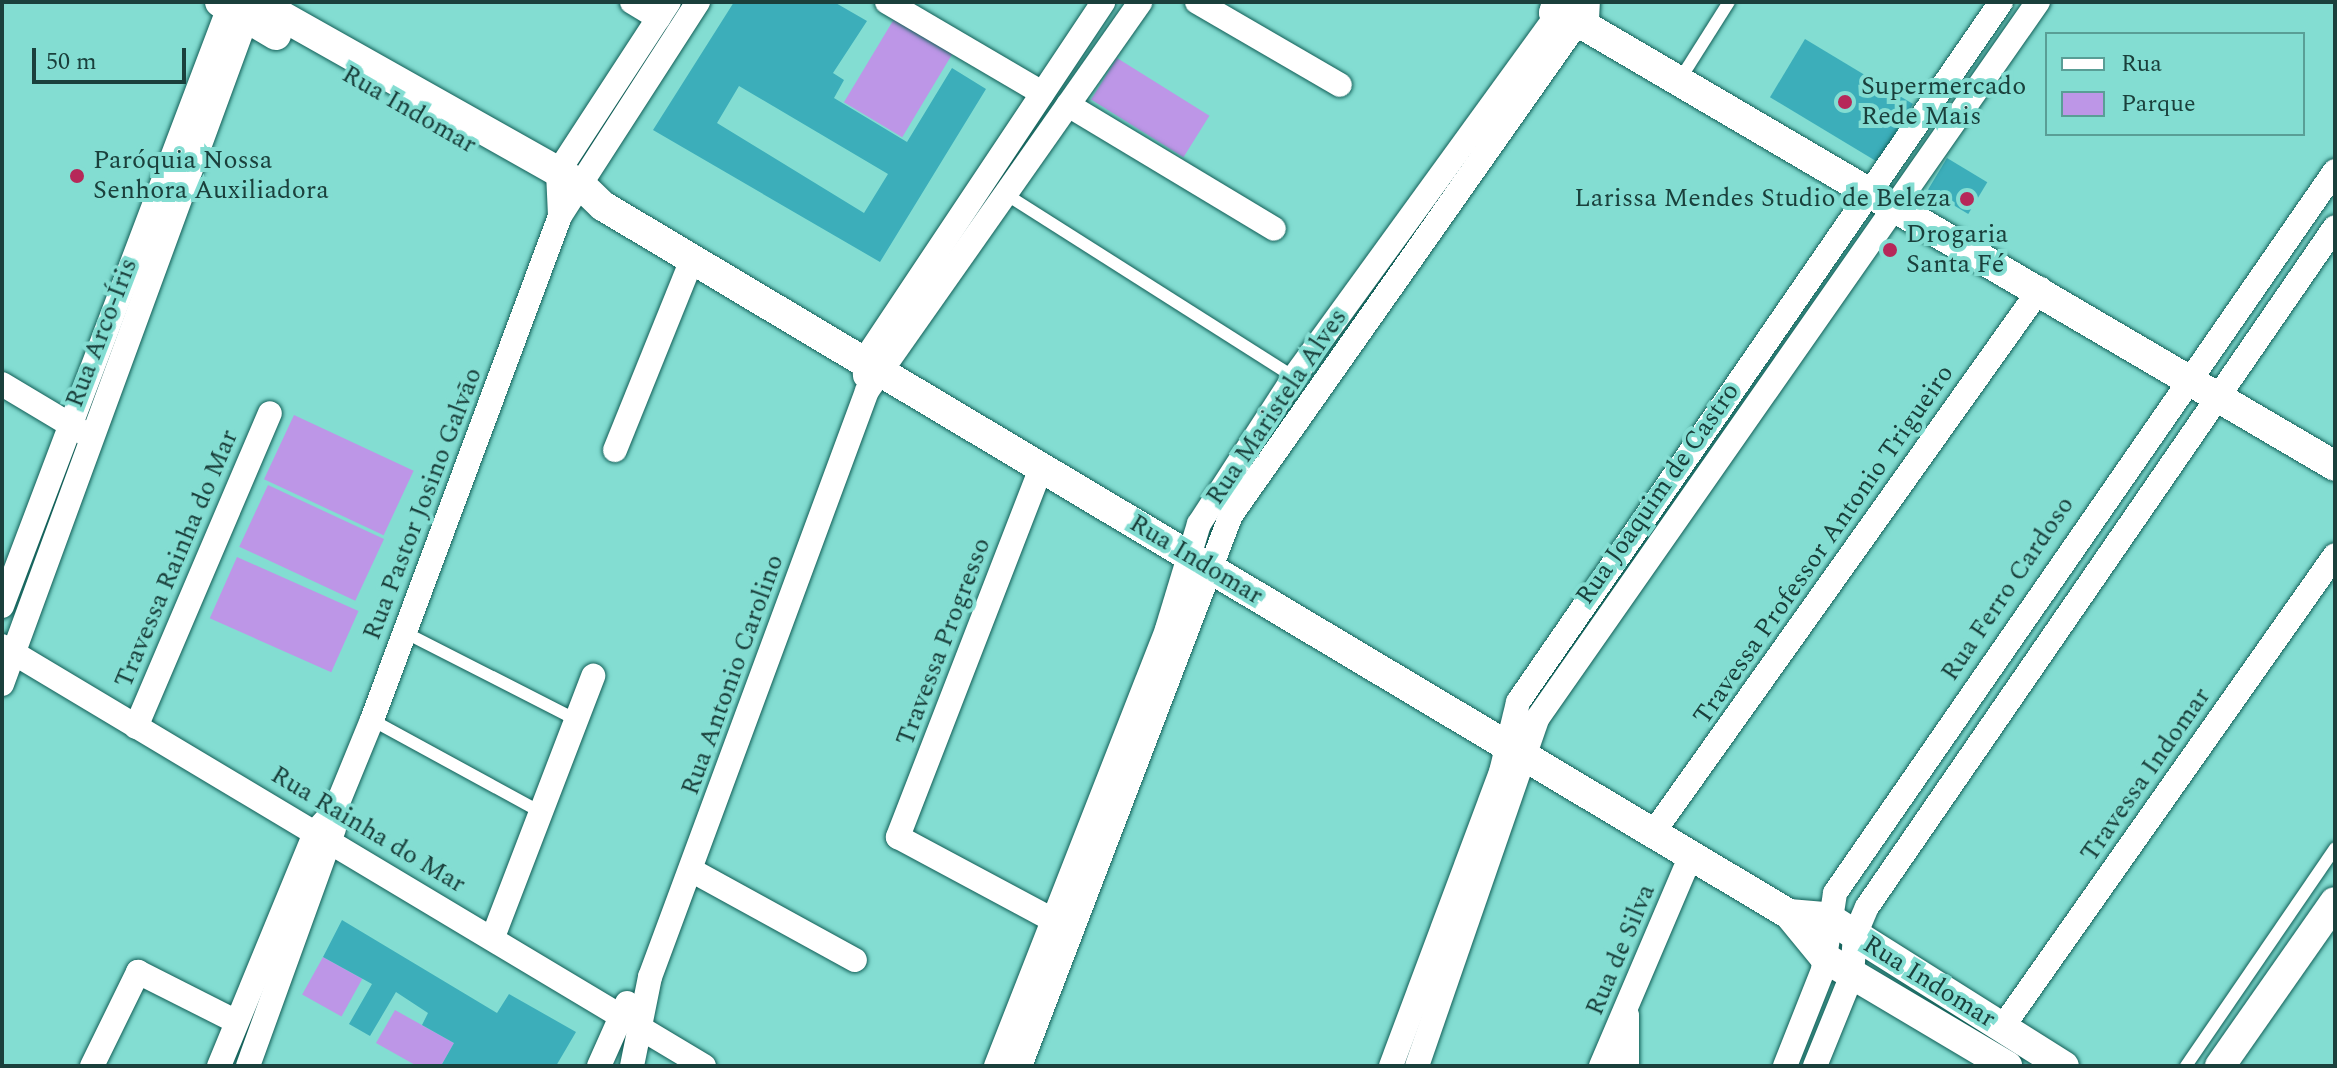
<!DOCTYPE html>
<html>
<head>
<meta charset="utf-8">
<style>
	body { margin:0 }
	#map { position:relative; width:2337px; height:1068px; overflow:hidden; background:#83ddd2; font-family:Spectral,serif }
	div>[style] { position:absolute }
	[style*='--x'] { left:calc(var(--x)*1px); top:calc(var(--y)*1px); width:calc(var(--w)*1px); rotate:calc(var(--a)*1deg) }
	.green>* { inset:0; background:#bd96e7; transform-origin:0 0 }
	.building>* { inset:0; background:#3caeba; transform-origin:0 0 }
	.roads { filter:drop-shadow(0 0 2px #115e57) drop-shadow(0 0 2px #115e57) }
	.service>* { height:12px; margin:-6px; padding:0 6px; transform-origin:6px; border-radius:6px; background:#fff }
	.minor>* { height:24px; margin:-12px; padding:0 12px; transform-origin:12px; border-radius:12px; background:#fff }
	.tertiary>* { height:30px; margin:-15px; padding:0 15px; transform-origin:15px; border-radius:15px; background:#fff }
	.dots>* { width:22px; height:22px; translate:-50% -50%; box-sizing:border-box; border:4px solid #83ddd2; border-radius:50% }
	span { translate:-50% -50%; white-space:nowrap; text-align:center; line-height:1.15; -webkit-text-stroke:8px #83ddd2; paint-order:stroke }
	.poi-label { font-size:26px; color:#1a403c }
	.left { translate:0 -50%; text-align:left }
	.right { translate:-100% -50%; text-align:right }
	.street-label { font-size:26px; color:#1a403c }
	.frame { position:absolute; inset:0; border:4px solid #1a403c; pointer-events:none }
	.legend { position:absolute; left:2045px; top:32px; width:260px; height:104px; box-sizing:border-box; background:#83ddd2; border:2px solid #599e96; margin:0; padding:10px 14px; list-style:none; font-size:24px; color:#1a403c }
	.legend li { display:flex; align-items:center; gap:16px; height:40px }
	.legend b { width:40px; border:2px solid #599e96 }
	.scale { position:absolute; left:32px; top:48px; width:154px; height:36px; box-sizing:border-box; border:4px solid #1a403c; border-top:0; padding-left:10px; font-size:24px; line-height:28px; white-space:nowrap; color:#1a403c; -webkit-text-stroke:6px #83ddd2; paint-order:stroke }
</style>
</head>
<body>
<div id="map">
	<div class="green">
		<i style="left:897px;top:14px;width:68px;height:103px;rotate:31deg"></i>
		<i style="left:1117px;top:58px;width:109px;height:49px;rotate:32deg"></i>
		<i style="left:294px;top:415px;width:132px;height:71px;rotate:25deg"></i>
		<i style="left:268px;top:485px;width:128px;height:68px;rotate:25deg"></i>
		<i style="left:237px;top:557px;width:133px;height:67px;rotate:24deg"></i>
		<i style="left:323px;top:957px;width:45px;height:43px;rotate:29deg"></i>
		<i style="clip-path:polygon(395px 1010px,454px 1043px,441px 1066px,417px 1066px,376px 1043px)"></i>
	</div>
	<div class="building">
		<i style="clip-path:polygon(evenodd,734px 2px,834px 2px,867px 21px,833px 73px,844px 80px,834px 98px,907px 142px,952px 68px,986px 89px,880px 262px,653px 130px,734px 2px,739px 86px,888px 174px,864px 213px,717px 123px,739px 86px)"></i>
		<i style="left:1805px;top:39px;width:126px;height:68px;rotate:31deg"></i>
		<i style="left:1947px;top:158px;width:47px;height:37px;rotate:31deg"></i>
		<i style="clip-path:polygon(342px 920px,497px 1013px,509px 994px,576px 1032px,556px 1066px,441px 1066px,454px 1043px,422px 1025px,428px 1013px,396px 992px,370px 1036px,349px 1024px,372px 984px,323px 957px)"></i>
	</div>
	<div class="roads">
		<div class="service">
			<i style="--x:1679;--y:81;--w:93;--a:-57.7"></i>
			<i style="--x:1007;--y:195;--w:340;--a:32.4"></i>
			<i style="--x:404;--y:632;--w:194;--a:27"></i>
			<i style="--x:372;--y:720;--w:192;--a:28.6"></i>
			<i style="--x:2186;--y:1066;--w:264;--a:-55.6"></i>
		</div>
		<div class="minor">
			<i style="--x:632;--y:2;--w:31;--a:31"></i>
			<i style="--x:887;--y:2;--w:180;--a:30.4"></i>
			<i style="--x:1197;--y:2;--w:165;--a:30.1"></i>
			<i style="--x:1068;--y:105;--w:240;--a:31"></i>
			<i style="--x:560;--y:216;--w:44;--a:-92.6"></i>
			<i style="--x:558;--y:172;--w:203;--a:-56.9"></i>
			<i style="--x:865;--y:376;--w:15;--a:-94"></i>
			<i style="--x:864;--y:361;--w:431;--a:-56.3"></i>
			<i style="--x:2;--y:384;--w:96;--a:30.9"></i>
			<i style="--x:615;--y:450;--w:206;--a:-68"></i>
			<i style="--x:1041;--y:468;--w:396;--a:111.2"></i>
			<i style="--x:898;--y:837;--w:176;--a:28.2"></i>
			<i style="--x:2;--y:606;--w:646;--a:-69.24"></i>
			<i style="--x:2;--y:646;--w:818;--a:30.89"></i>
			<i style="--x:2;--y:684;--w:725;--a:-69.84"></i>
			<i style="--x:136;--y:727;--w:341;--a:-66.9"></i>
			<i style="--x:1653;--y:833;--w:668;--a:-54.57"></i>
			<i style="--x:691;--y:870;--w:187;--a:28.8"></i>
			<i style="--x:493;--y:937;--w:280;--a:-69"></i>
			<i style="--x:2002;--y:1028;--w:578;--a:-54.85"></i>
			<i style="--x:92;--y:1066;--w:105;--a:-63.9"></i>
			<i style="--x:138;--y:972;--w:109;--a:26.8"></i>
			<i style="--x:219;--y:1066;--w:254;--a:-67.6"></i>
			<i style="--x:316;--y:831;--w:28;--a:-48"></i>
			<i style="--x:335;--y:810;--w:97;--a:-67.7"></i>
			<i style="--x:372;--y:720;--w:538;--a:-69.54"></i>
			<i style="--x:560;--y:216;--w:255;--a:-57.2"></i>
			<i style="--x:248;--y:1066;--w:253;--a:-70.1"></i>
			<i style="--x:599;--y:1066;--w:69;--a:-66"></i>
			<i style="--x:632;--y:1066;--w:91;--a:-78.6"></i>
			<i style="--x:650;--y:977;--w:625;--a:-69.68"></i>
			<i style="--x:867;--y:391;--w:475;--a:-54.9"></i>
			<i style="--x:996;--y:1066;--w:469;--a:-68.6"></i>
			<i style="--x:1167;--y:629;--w:110;--a:-73.1"></i>
			<i style="--x:1199;--y:524;--w:175;--a:-57.1"></i>
			<i style="--x:1294;--y:377;--w:445;--a:-54"></i>
			<i style="--x:1020;--y:1066;--w:590;--a:-69.05"></i>
			<i style="--x:1231;--y:515;--w:598;--a:-54.87"></i>
			<i style="--x:1391;--y:1066;--w:314;--a:-69.5"></i>
			<i style="--x:1501;--y:772;--w:72;--a:-76.3"></i>
			<i style="--x:1518;--y:702;--w:850;--a:-55.39"></i>
			<i style="--x:1417;--y:1066;--w:367;--a:-70.9"></i>
			<i style="--x:1537;--y:719;--w:875;--a:-55.06"></i>
			<i style="--x:1601;--y:1066;--w:229;--a:-66.9"></i>
			<i style="--x:1627;--y:1066;--w:51;--a:-90"></i>
			<i style="--x:1785;--y:1066;--w:103;--a:-68.4"></i>
			<i style="--x:1823;--y:970;--w:78;--a:-81.1"></i>
			<i style="--x:1835;--y:893;--w:878;--a:-55.3"></i>
			<i style="--x:1815;--y:1066;--w:98;--a:-67.9"></i>
			<i style="--x:1852;--y:975;--w:40;--a:-85.7"></i>
			<i style="--x:1855;--y:935;--w:30;--a:-67"></i>
			<i style="--x:1867;--y:907;--w:825;--a:-55.46"></i>
		</div>
		<div class="tertiary">
			<i style="--x:220;--y:2;--w:65;--a:30.5"></i>
			<i style="--x:257;--y:2;--w:371;--a:29.4"></i>
			<i style="--x:580;--y:184;--w:32;--a:44"></i>
			<i style="--x:603;--y:206;--w:1381;--a:30.84"></i>
			<i style="--x:1789;--y:914;--w:57;--a:50.7"></i>
			<i style="--x:1825;--y:958;--w:212;--a:30.7"></i>
			<i style="--x:1557;--y:2;--w:11;--a:105"></i>
			<i style="--x:1554;--y:13;--w:21;--a:37"></i>
			<i style="--x:1571;--y:26;--w:15;--a:-28"></i>
			<i style="--x:1584;--y:19;--w:17;--a:-87"></i>
			<i style="--x:1580;--y:23;--w:875;--a:30.4"></i>
			<i style="--x:1789;--y:914;--w:38;--a:5"></i>
			<i style="--x:1827;--y:917;--w:280;--a:32.2"></i>
			<i style="--x:2220;--y:1066;--w:200;--a:-55"></i>
		</div>
	</div>
	<div class="dots">
		<i style="left:1845px;top:102px;background:#b62859"></i>
		<i style="left:77px;top:176px;background:#b62859"></i>
		<i style="left:1967px;top:199px;background:#b62859"></i>
		<i style="left:1890px;top:250px;background:#b62859"></i>
	</div>
	<div class="poi-label">
		<span class="left" style="left:1861px;top:102px">Supermercado<br>Rede Mais</span>
		<span class="left" style="left:93px;top:176px">Paróquia Nossa<br>Senhora Auxiliadora</span>
		<span class="right" style="left:1951px;top:199px">Larissa Mendes Studio de Beleza</span>
		<span class="left" style="left:1906px;top:250px">Drogaria<br>Santa Fé</span>
	</div>
	<div class="street-label">
		<span style="left:409px;top:110px;rotate:30deg">Rua Indomar</span>
		<span style="left:102px;top:333px;rotate:-69deg">Rua Arco-Íris</span>
		<span style="left:1277px;top:407px;rotate:-56deg">Rua Maristela Alves</span>
		<span style="left:1658px;top:494px;rotate:-55deg">Rua Joaquim de Castro</span>
		<span style="left:423px;top:504px;rotate:-69deg">Rua Pastor Josino Galvão</span>
		<span style="left:1824px;top:545px;rotate:-55deg">Travessa Professor Antonio Trigueiro</span>
		<span style="left:177px;top:559px;rotate:-67deg">Travessa Rainha do Mar</span>
		<span style="left:1196px;top:560px;rotate:31deg">Rua Indomar</span>
		<span style="left:2008px;top:589px;rotate:-56deg">Rua Ferro Cardoso</span>
		<span style="left:944px;top:642px;rotate:-69deg">Travessa Progresso</span>
		<span style="left:733px;top:675px;rotate:-70deg">Rua Antonio Carolino</span>
		<span style="left:2146px;top:775px;rotate:-55deg">Travessa Indomar</span>
		<span style="left:368px;top:830px;rotate:31deg">Rua Rainha do Mar</span>
		<span style="left:1621px;top:950px;rotate:-67deg">Rua de Silva</span>
		<span style="left:1929px;top:982px;rotate:32deg">Rua Indomar</span>
	</div>
	<div class="frame"></div>
	<ul class="legend">
	<li><b style="height:10px;background:#fff"></b>Rua</li>
	<li><b style="height:22px;background:#bd96e7"></b>Parque</li>
	</ul>
	<div class="scale">50 m</div>
</div>
</body>
</html>
